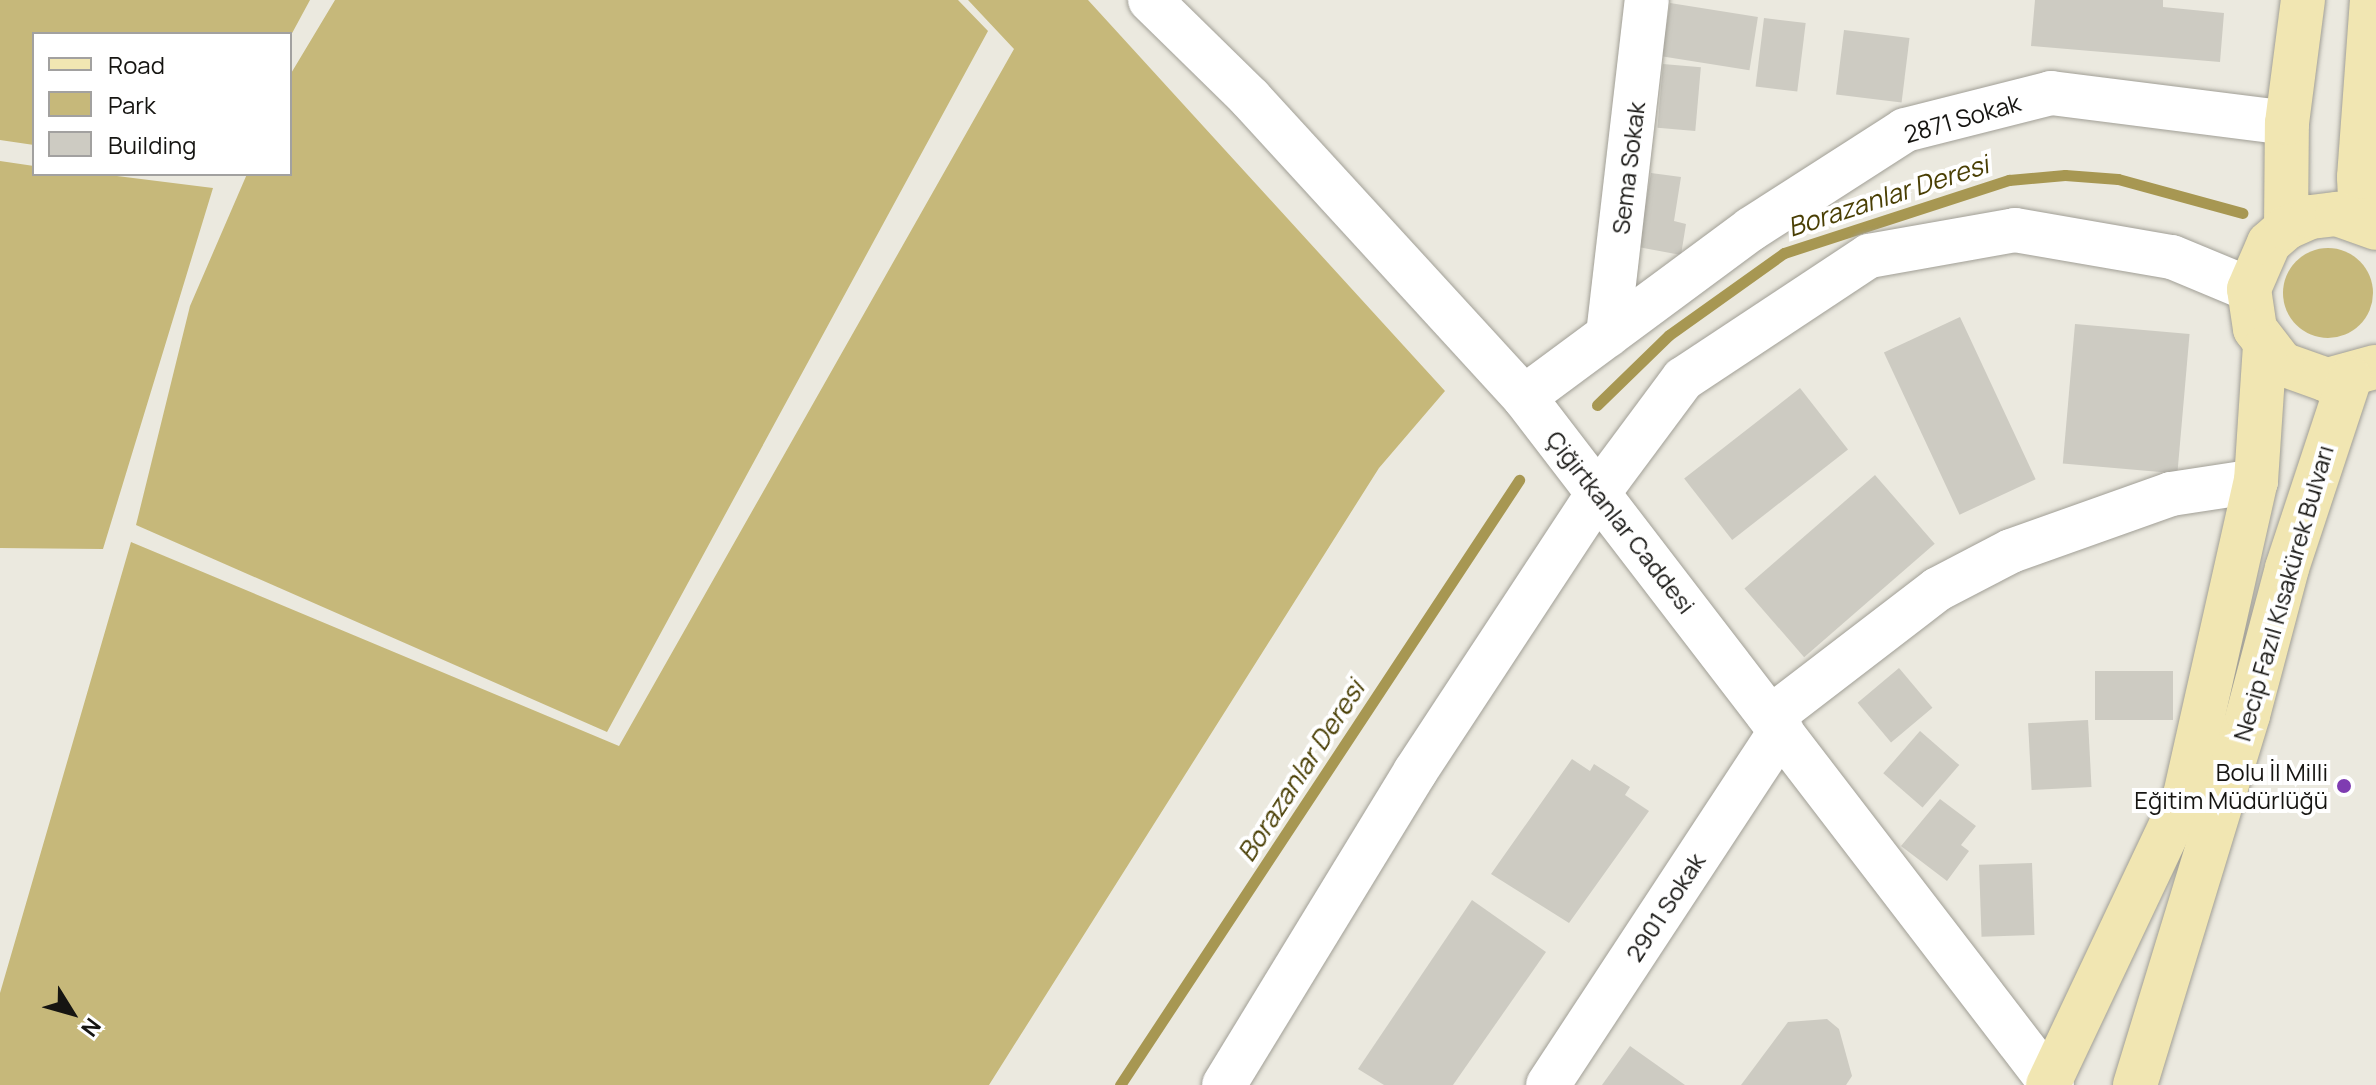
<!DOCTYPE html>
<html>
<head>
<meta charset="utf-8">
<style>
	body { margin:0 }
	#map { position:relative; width:2376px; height:1085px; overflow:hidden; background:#ebe9df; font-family:Manrope,sans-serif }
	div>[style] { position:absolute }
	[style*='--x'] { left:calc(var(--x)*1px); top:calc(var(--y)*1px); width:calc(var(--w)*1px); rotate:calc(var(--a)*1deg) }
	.green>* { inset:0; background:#c6b87a }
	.round { border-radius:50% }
	.stream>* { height:11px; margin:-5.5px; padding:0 5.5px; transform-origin:5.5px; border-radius:5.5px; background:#a79752 }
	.building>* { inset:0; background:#cdcbc2; transform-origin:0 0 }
	.roads { filter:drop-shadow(0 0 2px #a19f96) drop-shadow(0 0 2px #a19f96) }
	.minor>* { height:44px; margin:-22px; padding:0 22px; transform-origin:22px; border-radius:22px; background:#fff }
	.major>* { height:44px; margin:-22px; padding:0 22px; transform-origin:22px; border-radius:22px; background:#f1e6b2 }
	.dots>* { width:22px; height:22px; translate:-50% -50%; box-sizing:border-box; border:4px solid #fff; border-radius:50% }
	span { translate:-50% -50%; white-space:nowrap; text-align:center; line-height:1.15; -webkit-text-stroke:8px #fff; paint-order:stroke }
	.street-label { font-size:24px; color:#161512 }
	.poi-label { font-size:24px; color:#161512 }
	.right { translate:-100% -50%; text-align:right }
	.water-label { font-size:26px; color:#493e03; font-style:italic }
	.legend { position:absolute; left:32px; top:32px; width:260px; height:144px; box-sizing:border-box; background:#fff; border:2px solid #a2a1a0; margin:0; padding:10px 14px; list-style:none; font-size:24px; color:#161512 }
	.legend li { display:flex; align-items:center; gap:16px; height:40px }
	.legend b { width:40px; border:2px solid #a2a1a0 }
	.north { position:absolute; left:32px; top:973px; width:80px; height:80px; -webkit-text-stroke:6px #fff; paint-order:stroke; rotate:127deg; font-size:22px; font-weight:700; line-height:32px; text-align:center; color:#161512 }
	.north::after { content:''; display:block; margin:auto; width:28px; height:36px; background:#161512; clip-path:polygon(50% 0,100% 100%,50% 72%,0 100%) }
</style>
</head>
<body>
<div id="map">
	<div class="green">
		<i style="clip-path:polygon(0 0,310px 0,290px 37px,34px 34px,34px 145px,0 140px)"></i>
		<i style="clip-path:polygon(335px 0,958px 0,988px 31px,607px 732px,136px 525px,190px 306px,247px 174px,290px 174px,290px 75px)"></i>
		<i style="clip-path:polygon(968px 0,1088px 0,1445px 391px,1379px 468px,989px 1085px,0 1085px,0 993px,131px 542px,619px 746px,1014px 49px)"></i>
		<i style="clip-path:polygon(0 161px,34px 166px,34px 174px,101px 174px,213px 188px,103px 549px,0 548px)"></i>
		<i class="round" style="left:2283px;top:248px;width:90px;height:90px"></i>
	</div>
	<div class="stream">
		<i style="--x:1597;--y:405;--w:100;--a:-44.2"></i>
		<i style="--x:1669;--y:335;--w:141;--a:-35.5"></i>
		<i style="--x:1784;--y:253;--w:237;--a:-18"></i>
		<i style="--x:2009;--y:180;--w:56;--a:-5.1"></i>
		<i style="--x:2065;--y:175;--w:53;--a:4.3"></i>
		<i style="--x:2118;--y:179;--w:129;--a:15.3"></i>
		<i style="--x:1120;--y:1085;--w:725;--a:-56.59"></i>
	</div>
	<div class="building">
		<i style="clip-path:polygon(2035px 0,2163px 0,2163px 7px,2224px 13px,2220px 62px,2031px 46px)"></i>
		<i style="left:1670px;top:3px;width:89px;height:54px;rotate:9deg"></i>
		<i style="left:1764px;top:18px;width:42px;height:69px;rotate:7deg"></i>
		<i style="left:1844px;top:30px;width:66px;height:65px;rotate:7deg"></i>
		<i style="left:1663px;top:64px;width:38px;height:64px;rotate:5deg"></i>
		<i style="clip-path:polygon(1651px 173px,1681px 177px,1674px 221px,1686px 224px,1681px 255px,1638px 247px)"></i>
		<i style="left:1960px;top:317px;width:179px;height:84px;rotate:65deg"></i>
		<i style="left:2075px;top:324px;width:115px;height:140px;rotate:5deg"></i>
		<i style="left:1800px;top:388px;width:78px;height:147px;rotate:52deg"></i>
		<i style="left:1875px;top:475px;width:91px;height:173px;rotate:49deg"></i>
		<i style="left:1899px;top:668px;width:52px;height:54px;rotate:50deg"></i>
		<i style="left:2173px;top:671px;width:49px;height:78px;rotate:90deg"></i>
		<i style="left:2088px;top:720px;width:67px;height:60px;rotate:87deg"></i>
		<i style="left:1920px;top:731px;width:52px;height:56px;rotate:41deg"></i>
		<i style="clip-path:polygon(1572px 759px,1590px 771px,1594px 764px,1630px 787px,1625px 795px,1649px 811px,1569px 923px,1491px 874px)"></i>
		<i style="clip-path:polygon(1940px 799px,1976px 826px,1961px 845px,1969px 851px,1947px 881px,1901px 846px)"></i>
		<i style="left:2032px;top:863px;width:72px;height:53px;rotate:88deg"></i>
		<i style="clip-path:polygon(1472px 900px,1546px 952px,1453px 1085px,1384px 1085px,1358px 1069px)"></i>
		<i style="clip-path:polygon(1827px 1019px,1839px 1029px,1852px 1076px,1846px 1085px,1741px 1085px,1788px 1022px)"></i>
		<i style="clip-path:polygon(1630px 1046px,1685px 1085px,1602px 1085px)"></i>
	</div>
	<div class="roads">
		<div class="minor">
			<i style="--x:1150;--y:0;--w:140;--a:44.4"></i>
			<i style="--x:1250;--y:98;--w:406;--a:47.5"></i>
			<i style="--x:1524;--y:397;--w:867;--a:52.5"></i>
			<i style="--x:1608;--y:335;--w:337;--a:-83.4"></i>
			<i style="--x:1524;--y:397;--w:282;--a:-36.5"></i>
			<i style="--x:1751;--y:229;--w:183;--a:-32.7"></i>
			<i style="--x:1905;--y:130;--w:151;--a:-14.2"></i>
			<i style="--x:2051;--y:93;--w:238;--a:7.2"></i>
			<i style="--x:1771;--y:717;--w:210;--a:-37.5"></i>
			<i style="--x:1938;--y:589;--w:82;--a:-27.5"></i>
			<i style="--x:2011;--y:551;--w:170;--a:-19.6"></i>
			<i style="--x:2171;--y:494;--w:86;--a:-8.7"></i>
			<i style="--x:1224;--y:1085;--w:367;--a:-58.6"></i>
			<i style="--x:1415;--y:772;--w:335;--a:-56.7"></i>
			<i style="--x:1599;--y:492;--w:141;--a:-53.4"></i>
			<i style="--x:1683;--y:379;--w:223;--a:-33.5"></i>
			<i style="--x:1869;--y:256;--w:148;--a:-10.1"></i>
			<i style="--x:2015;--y:230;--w:159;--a:9.8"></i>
			<i style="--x:2172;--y:257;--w:83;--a:22.6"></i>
			<i style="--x:1548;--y:1085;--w:425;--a:-56.7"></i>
		</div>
		<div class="major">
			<i style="--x:2361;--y:221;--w:44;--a:-92.6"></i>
			<i style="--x:2359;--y:177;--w:177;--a:-85.8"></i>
			<i style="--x:2286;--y:228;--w:105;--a:-89.5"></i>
			<i style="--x:2287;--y:123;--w:124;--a:-82.6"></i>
			<i style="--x:2375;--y:367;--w:50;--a:164.8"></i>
			<i style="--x:2327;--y:380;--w:48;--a:-160.4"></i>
			<i style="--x:2282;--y:364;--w:44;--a:-127.6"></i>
			<i style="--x:2255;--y:329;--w:40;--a:-98.5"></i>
			<i style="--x:2249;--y:289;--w:50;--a:-66.5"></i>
			<i style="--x:2269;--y:243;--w:23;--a:-41"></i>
			<i style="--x:2286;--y:228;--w:27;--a:-24"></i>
			<i style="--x:2311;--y:217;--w:26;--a:-7"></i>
			<i style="--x:2337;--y:214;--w:41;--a:19.7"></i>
			<i style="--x:2048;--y:1085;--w:321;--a:-64.7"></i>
			<i style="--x:2185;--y:795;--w:322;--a:-77.3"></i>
			<i style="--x:2256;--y:481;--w:134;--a:-86.2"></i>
			<i style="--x:2135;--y:1085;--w:387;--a:-73"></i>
			<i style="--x:2248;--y:715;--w:152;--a:-75.1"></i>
			<i style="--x:2287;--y:568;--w:200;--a:-71.7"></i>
		</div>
	</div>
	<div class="dots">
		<i style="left:2344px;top:786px;background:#7f3cb1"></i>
	</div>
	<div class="street-label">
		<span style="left:1962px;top:118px;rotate:-16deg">2871 Sokak</span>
		<span style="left:1628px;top:168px;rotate:-83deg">Sema Sokak</span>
		<span style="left:1621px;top:522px;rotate:52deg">Çiğirtkanlar Caddesi</span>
		<span style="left:2283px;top:593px;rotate:-74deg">Necip Fazıl Kısakürek Bulvarı</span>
		<span style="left:1665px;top:907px;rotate:-57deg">2901 Sokak</span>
	</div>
	<div class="poi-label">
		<span class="right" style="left:2328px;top:786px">Bolu İl Milli<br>Eğitim Müdürlüğü</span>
	</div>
	<div class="water-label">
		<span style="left:1888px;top:196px;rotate:-18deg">Borazanlar Deresi</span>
		<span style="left:1301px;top:771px;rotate:-57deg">Borazanlar Deresi</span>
	</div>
	<ul class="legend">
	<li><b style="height:10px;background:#f1e6b2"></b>Road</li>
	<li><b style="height:22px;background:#c6b87a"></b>Park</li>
	<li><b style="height:22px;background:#cdcbc2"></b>Building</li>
	</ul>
	<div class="north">N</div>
</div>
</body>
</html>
